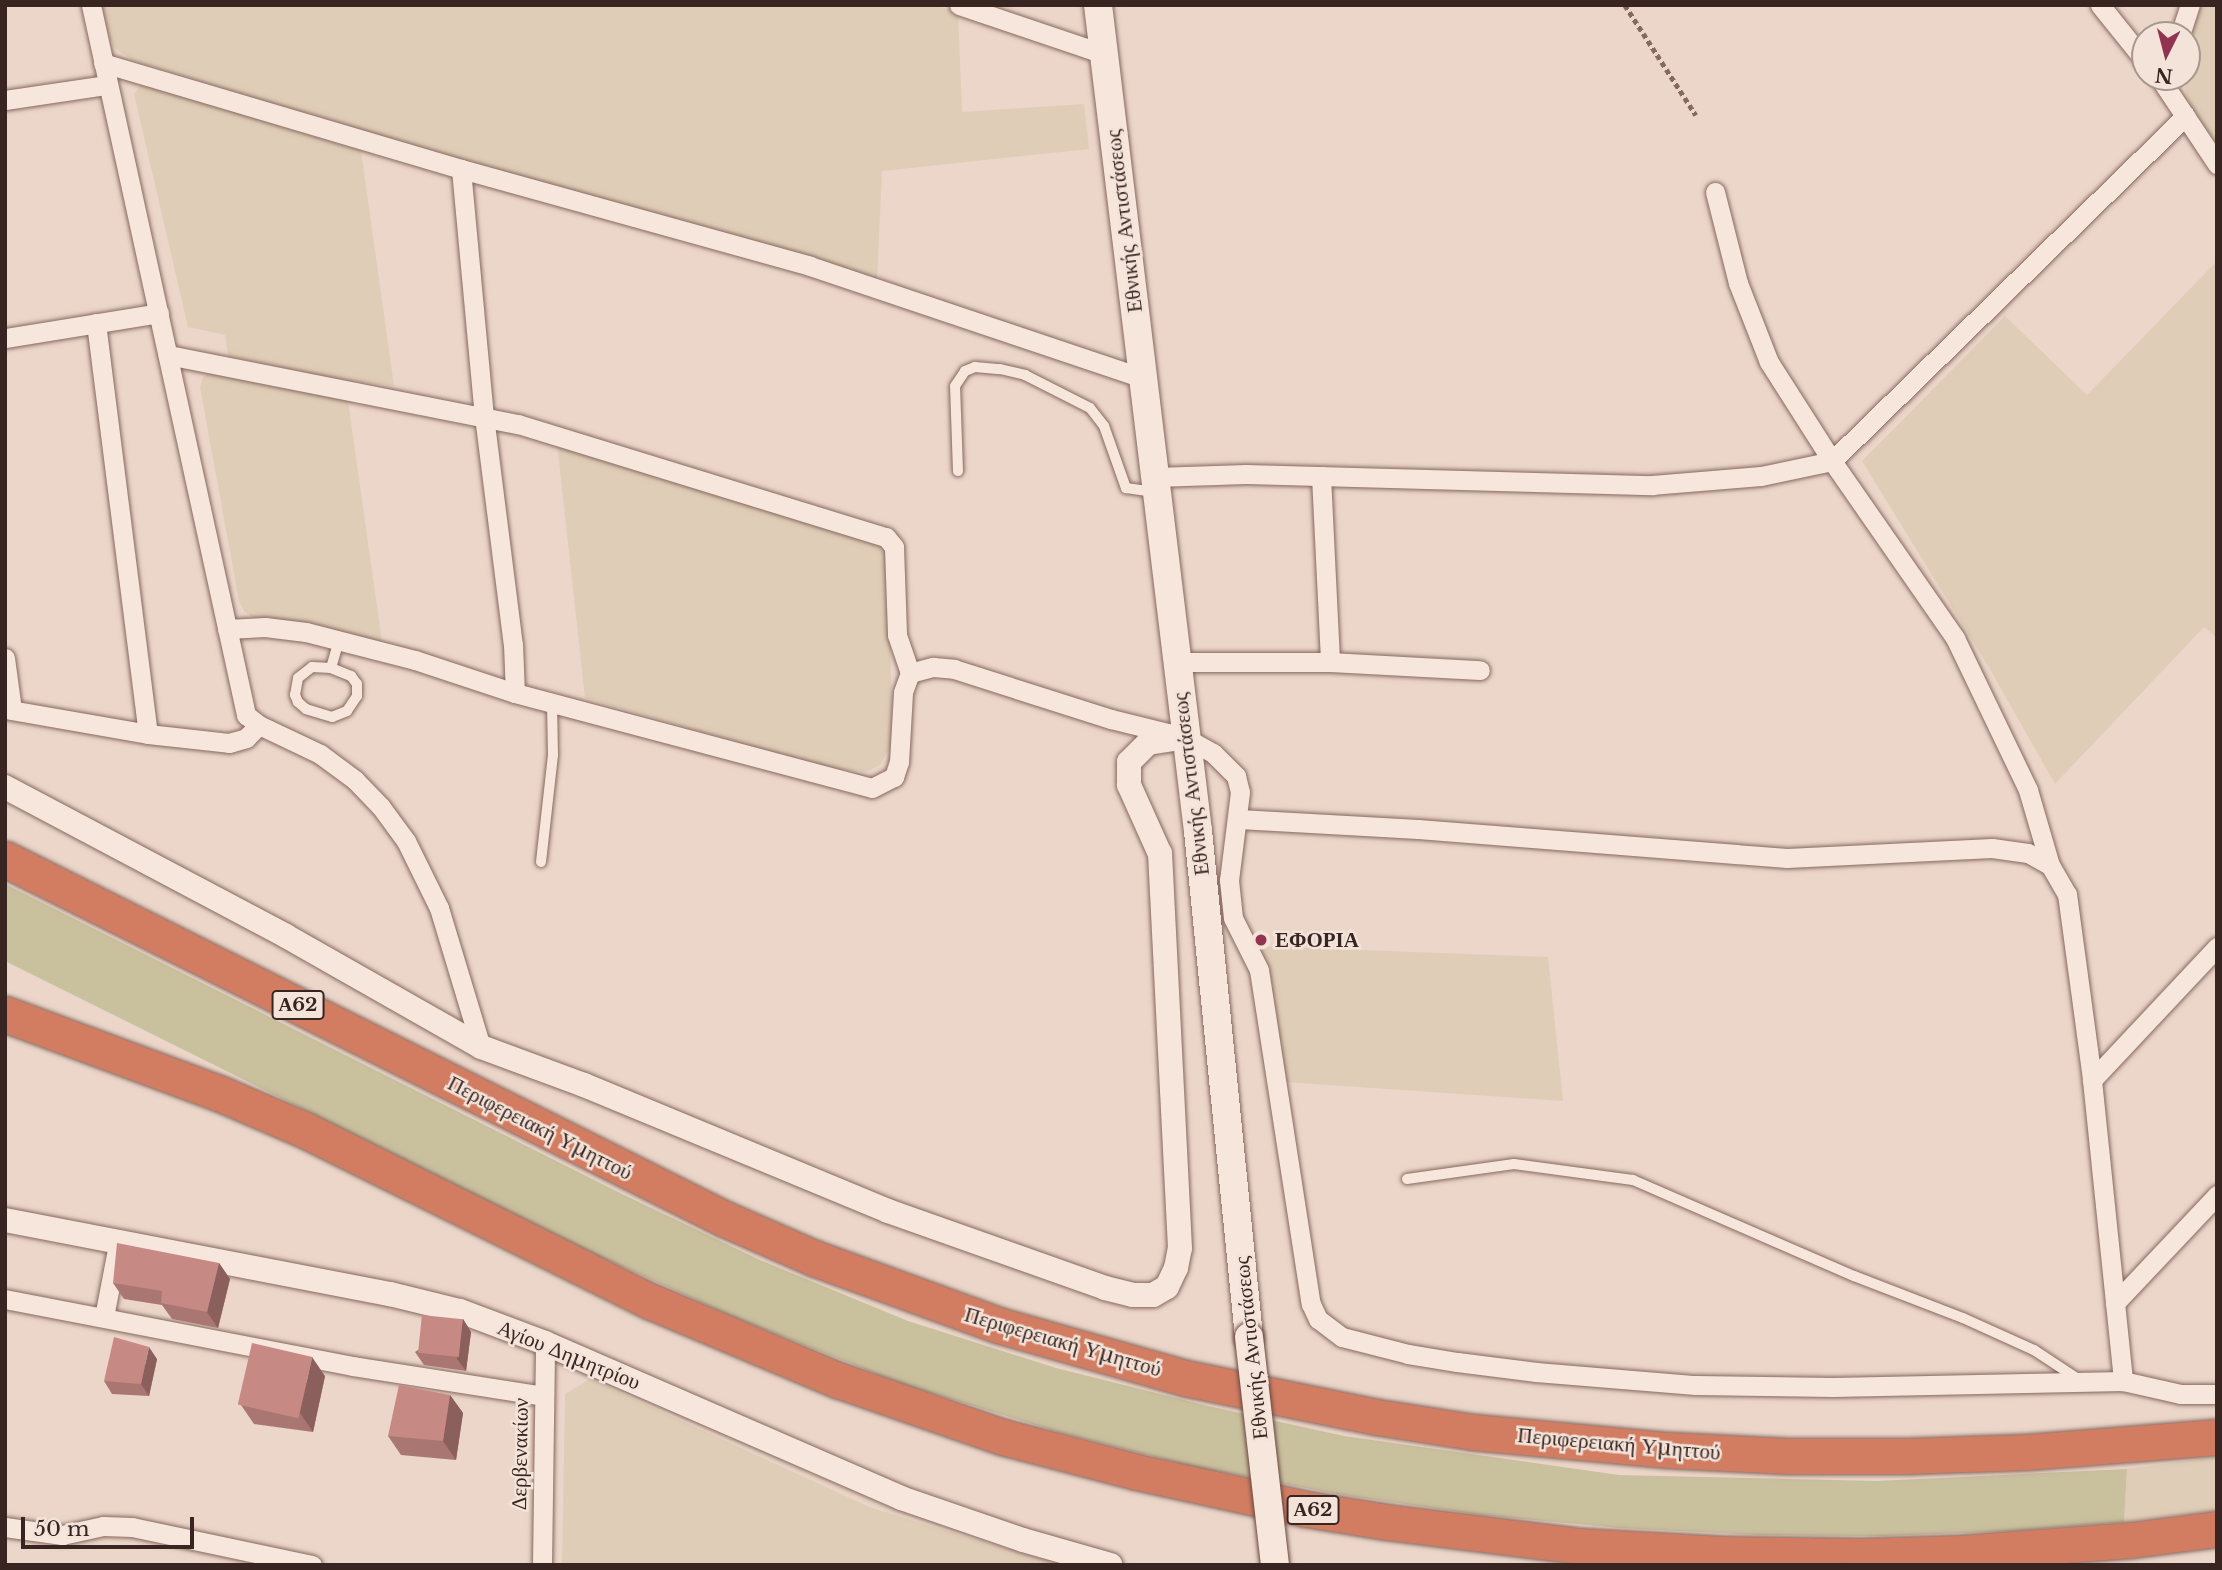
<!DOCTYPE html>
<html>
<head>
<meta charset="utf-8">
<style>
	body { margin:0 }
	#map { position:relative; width:2222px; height:1570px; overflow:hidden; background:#ebd6c9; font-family:"Libre Baskerville",serif }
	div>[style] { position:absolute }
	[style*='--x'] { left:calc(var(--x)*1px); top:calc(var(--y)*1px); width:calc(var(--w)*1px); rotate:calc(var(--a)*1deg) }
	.farmland>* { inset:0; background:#e0cdb7 }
	.green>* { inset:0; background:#c9c09e }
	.path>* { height:4.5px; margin-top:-2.25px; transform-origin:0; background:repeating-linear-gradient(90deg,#86685f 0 5px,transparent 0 8.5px) }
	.roads { filter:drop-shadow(0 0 2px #86685f) drop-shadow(0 0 2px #86685f) }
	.service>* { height:10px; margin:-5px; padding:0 5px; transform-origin:5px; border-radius:5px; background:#f7e6dc }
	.minor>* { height:19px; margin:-9.5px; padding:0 9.5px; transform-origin:9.5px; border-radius:9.5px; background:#f7e6dc }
	.tertiary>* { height:24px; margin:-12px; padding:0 12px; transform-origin:12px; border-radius:12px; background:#f7e6dc }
	.secondary>* { height:28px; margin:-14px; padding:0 14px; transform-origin:14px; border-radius:14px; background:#f7e6dc }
	.motorway>* { height:35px; margin:-17.5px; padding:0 17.5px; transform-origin:17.5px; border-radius:17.5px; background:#d27d62 }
	.bridges { filter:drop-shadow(0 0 2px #694942) drop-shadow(0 0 2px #694942) }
	.secondary-bridge>* { height:28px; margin:-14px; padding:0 14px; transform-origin:14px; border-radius:14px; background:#f7e6dc }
	.wall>* { inset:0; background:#aa7671 }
	.shaded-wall>* { inset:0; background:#8b605c }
	.building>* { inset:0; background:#c68983; transform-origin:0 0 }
	.dots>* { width:19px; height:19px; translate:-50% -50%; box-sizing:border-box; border:4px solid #f3e3d8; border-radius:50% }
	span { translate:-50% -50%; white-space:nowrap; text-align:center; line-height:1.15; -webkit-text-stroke:5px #f3e3d8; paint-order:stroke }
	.shield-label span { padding:2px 5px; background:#f3e3d8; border:2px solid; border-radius:5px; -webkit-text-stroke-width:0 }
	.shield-label { font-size:19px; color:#382522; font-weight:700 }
	.street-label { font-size:21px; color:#382522 }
	.poi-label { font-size:21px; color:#382522; font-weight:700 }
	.left { translate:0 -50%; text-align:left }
	.frame { position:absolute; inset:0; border:7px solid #382522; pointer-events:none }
	.north { position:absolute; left:2131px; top:21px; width:70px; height:70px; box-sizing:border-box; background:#f3e3d8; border:2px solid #a8978f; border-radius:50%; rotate:186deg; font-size:19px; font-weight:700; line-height:28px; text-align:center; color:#382522 }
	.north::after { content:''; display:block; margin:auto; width:24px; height:32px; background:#913452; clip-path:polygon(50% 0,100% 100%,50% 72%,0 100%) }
	.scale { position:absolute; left:21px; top:1517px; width:173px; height:32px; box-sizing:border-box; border:4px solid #382522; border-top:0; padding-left:9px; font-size:21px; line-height:24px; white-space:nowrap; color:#382522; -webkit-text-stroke:5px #f3e3d8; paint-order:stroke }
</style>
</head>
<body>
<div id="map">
	<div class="farmland">
		<i style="clip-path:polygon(102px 5px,936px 5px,958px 13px,962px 112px,1084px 104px,1089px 149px,882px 171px,877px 280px,376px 136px,132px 60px,115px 48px,108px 34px)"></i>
		<i style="clip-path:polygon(2201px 5px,2217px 5px,2217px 143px,2191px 107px,2185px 89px,2187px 49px)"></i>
		<i style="clip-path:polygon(142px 84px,361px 151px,394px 386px,336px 379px,228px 356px,225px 335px,188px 327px,134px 94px)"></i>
		<i style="clip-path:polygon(2217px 261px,2217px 638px,2204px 627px,2055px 784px,1988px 666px,1862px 461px,2005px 316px,2087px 395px)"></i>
		<i style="clip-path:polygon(210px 372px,348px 401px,382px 642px,256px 620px,244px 611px,239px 601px,200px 387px,203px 378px)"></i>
		<i style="clip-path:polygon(557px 443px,879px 546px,886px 557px,889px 577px,892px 729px,890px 747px,880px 765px,866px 772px,824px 767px,585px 698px)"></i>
		<i style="clip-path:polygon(1255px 946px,1548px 957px,1563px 1101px,1285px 1082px)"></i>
		<i style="clip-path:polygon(590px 1379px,872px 1508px,1060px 1565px,562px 1565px,565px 1394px)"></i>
		<i style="clip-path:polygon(2217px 1457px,2217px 1510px,2124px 1522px,2127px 1469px)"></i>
	</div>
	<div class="green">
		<i style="clip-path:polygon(5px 884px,622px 1194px,760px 1260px,908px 1321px,1056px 1368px,1208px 1406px,1344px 1436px,1619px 1475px,1877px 1481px,2127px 1469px,2124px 1522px,2011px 1531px,1882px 1536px,1759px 1535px,1620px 1528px,1481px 1515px,1343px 1495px,1195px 1467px,1062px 1433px,905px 1385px,734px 1317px,597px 1255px,5px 961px)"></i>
	</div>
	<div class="path">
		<i style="--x:1625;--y:5;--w:131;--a:57.2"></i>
	</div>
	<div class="roads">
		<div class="service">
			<i style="--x:958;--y:471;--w:85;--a:-92"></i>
			<i style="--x:955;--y:386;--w:18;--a:-56"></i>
			<i style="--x:965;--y:371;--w:11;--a:-22"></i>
			<i style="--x:975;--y:367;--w:25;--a:5"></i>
			<i style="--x:1000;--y:369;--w:26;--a:13"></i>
			<i style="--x:1025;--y:375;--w:73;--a:26.9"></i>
			<i style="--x:1090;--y:408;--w:23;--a:52"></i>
			<i style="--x:1104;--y:426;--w:66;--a:70.5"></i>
			<i style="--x:1126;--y:488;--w:27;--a:8"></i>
			<i style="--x:312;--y:667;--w:19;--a:3"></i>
			<i style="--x:331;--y:668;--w:22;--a:22"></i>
			<i style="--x:351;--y:676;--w:10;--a:53"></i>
			<i style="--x:357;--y:684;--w:12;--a:90"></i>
			<i style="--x:357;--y:696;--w:18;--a:124"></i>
			<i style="--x:347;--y:711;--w:16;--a:158"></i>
			<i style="--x:332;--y:717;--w:27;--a:-163"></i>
			<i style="--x:306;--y:709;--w:11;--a:-139"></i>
			<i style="--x:298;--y:702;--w:8;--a:-113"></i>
			<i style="--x:295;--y:695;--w:17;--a:-80"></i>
			<i style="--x:298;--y:678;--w:18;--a:-38"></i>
			<i style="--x:331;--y:668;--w:29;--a:-74"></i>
			<i style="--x:541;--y:862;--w:108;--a:-83.6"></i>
			<i style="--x:553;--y:755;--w:53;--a:-91.1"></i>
			<i style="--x:1407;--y:1179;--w:108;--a:-8"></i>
			<i style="--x:1514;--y:1164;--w:120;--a:7.7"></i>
			<i style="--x:1633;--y:1180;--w:241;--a:23.5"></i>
			<i style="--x:1854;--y:1276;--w:117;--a:21.1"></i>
			<i style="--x:1963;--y:1318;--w:78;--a:24.3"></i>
			<i style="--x:2034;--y:1350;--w:53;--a:33.4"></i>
		</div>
		<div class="minor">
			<i style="--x:91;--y:5;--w:727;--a:77.68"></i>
			<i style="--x:246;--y:715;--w:16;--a:38"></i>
			<i style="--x:259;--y:725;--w:68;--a:25.4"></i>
			<i style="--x:320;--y:754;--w:44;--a:36.6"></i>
			<i style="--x:355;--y:780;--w:37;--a:46"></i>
			<i style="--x:381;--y:807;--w:42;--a:53.7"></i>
			<i style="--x:406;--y:841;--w:75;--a:63.8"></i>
			<i style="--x:439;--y:908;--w:145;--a:73.2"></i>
			<i style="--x:959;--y:5;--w:153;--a:18.7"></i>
			<i style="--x:2100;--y:5;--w:72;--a:51.2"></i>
			<i style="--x:2180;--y:35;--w:32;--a:-72"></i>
			<i style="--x:103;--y:63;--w:373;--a:16.5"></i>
			<i style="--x:461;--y:169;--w:362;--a:15.5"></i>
			<i style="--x:810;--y:266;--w:351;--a:18.6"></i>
			<i style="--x:2159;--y:77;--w:105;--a:56.3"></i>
			<i style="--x:5;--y:100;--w:103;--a:-8.4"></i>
			<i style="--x:461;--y:169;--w:248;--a:84.7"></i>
			<i style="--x:484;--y:416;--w:230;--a:82.8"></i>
			<i style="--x:513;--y:644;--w:49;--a:87.7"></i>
			<i style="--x:1715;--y:192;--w:94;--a:75.8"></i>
			<i style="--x:1738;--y:283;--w:85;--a:68.6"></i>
			<i style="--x:1769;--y:362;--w:117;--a:57.5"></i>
			<i style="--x:1832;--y:461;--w:494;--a:-44.3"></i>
			<i style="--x:96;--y:323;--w:414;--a:82.8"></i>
			<i style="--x:5;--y:338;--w:156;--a:-9.2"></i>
			<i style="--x:168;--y:355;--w:357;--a:11.2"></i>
			<i style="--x:518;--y:424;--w:385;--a:17.1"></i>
			<i style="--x:886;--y:537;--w:13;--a:51"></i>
			<i style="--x:894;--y:547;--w:88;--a:88"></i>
			<i style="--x:897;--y:635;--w:40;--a:71.1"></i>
			<i style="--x:1321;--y:476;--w:186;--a:87.2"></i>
			<i style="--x:1155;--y:477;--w:91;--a:-1.9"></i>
			<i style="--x:1246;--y:474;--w:406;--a:1.6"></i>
			<i style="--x:1652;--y:485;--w:109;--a:-4.7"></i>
			<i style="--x:1761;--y:476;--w:73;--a:-11.9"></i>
			<i style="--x:1832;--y:461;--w:216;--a:55.2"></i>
			<i style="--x:1955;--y:638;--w:169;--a:64.3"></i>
			<i style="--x:2028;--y:790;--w:78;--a:73.7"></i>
			<i style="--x:227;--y:629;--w:38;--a:-3"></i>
			<i style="--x:265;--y:627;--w:41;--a:7"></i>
			<i style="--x:306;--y:632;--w:113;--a:14.4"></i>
			<i style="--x:415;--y:660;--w:105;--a:18.3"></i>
			<i style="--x:515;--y:693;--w:369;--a:14.9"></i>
			<i style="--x:872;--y:788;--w:25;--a:-27"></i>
			<i style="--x:894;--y:777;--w:16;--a:-72"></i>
			<i style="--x:899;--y:762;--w:70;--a:-86.7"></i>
			<i style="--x:903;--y:692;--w:20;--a:-70"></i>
			<i style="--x:910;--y:673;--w:24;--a:-15"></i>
			<i style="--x:933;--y:667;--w:21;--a:5"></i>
			<i style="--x:954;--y:669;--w:165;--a:17.7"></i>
			<i style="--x:1111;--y:719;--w:75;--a:13.9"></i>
			<i style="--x:1184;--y:737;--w:33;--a:29"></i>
			<i style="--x:1213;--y:753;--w:33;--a:45"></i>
			<i style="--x:1236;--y:776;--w:16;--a:76"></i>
			<i style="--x:1240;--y:792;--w:89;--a:97.1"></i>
			<i style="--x:1229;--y:880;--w:38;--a:84"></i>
			<i style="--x:1233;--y:918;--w:58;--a:63.4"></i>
			<i style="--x:1259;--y:970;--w:338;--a:81.2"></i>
			<i style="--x:1311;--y:1304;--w:17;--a:65"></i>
			<i style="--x:1318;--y:1319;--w:30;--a:37"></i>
			<i style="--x:1342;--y:1337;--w:68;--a:14.4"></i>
			<i style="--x:1408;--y:1354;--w:50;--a:9.3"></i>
			<i style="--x:1457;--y:1362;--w:80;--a:7.2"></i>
			<i style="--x:1536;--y:1372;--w:160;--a:4.7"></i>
			<i style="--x:1695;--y:1385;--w:138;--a:0.8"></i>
			<i style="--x:1833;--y:1387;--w:290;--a:-1.2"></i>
			<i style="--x:2123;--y:1381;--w:58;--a:12.8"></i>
			<i style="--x:2180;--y:1394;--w:37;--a:0"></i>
			<i style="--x:5;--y:658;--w:52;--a:82.3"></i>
			<i style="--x:1177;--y:662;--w:153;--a:0"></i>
			<i style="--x:1330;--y:662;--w:150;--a:3.1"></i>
			<i style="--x:5;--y:709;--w:145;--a:9.9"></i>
			<i style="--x:148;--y:734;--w:81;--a:6.3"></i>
			<i style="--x:229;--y:743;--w:18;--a:-16"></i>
			<i style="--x:246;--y:738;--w:18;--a:-45"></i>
			<i style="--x:1239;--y:819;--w:179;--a:3.2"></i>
			<i style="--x:1418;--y:829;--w:370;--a:4.5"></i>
			<i style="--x:1787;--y:858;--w:205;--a:-2.8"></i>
			<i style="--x:1992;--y:848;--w:36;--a:8"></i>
			<i style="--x:2028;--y:853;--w:25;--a:29"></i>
			<i style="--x:2050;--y:865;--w:34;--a:60"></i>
			<i style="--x:2067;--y:894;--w:188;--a:82.3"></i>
			<i style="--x:2092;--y:1080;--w:303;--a:84.1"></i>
			<i style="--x:2092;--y:1080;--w:183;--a:-46.8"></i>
			<i style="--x:5;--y:1299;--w:354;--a:10.9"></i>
			<i style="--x:353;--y:1366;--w:193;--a:8.9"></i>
			<i style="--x:2115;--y:1303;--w:149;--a:-46.6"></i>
			<i style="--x:104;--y:1317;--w:74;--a:-79.1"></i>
			<i style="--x:5;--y:1527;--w:58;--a:8"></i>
			<i style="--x:62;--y:1535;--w:42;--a:-12.4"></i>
			<i style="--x:103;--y:1526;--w:29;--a:2"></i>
			<i style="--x:132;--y:1527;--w:184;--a:11.9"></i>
			<i style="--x:542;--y:1565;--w:222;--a:-89.2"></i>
		</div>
		<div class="tertiary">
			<i style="--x:5;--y:787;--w:318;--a:27.9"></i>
			<i style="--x:286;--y:936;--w:224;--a:29.6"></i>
			<i style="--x:481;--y:1047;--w:110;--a:20.3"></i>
			<i style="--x:584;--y:1085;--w:329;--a:22.5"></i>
			<i style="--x:888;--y:1211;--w:230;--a:19.5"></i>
			<i style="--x:1105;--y:1288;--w:29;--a:14"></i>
			<i style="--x:1133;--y:1295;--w:20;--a:0"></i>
			<i style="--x:1153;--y:1295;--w:16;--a:-30"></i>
			<i style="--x:1167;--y:1287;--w:21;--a:-65"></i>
			<i style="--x:1176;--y:1268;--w:20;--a:-79"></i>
			<i style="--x:1180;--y:1248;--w:395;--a:-92.9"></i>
			<i style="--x:1160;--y:854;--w:76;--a:-114.2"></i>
			<i style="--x:1129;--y:785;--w:23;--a:-90"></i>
			<i style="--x:1129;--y:762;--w:27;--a:-45"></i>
			<i style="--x:1148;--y:743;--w:36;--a:-9"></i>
			<i style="--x:5;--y:1220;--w:392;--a:10.9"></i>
			<i style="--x:390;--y:1294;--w:72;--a:13.7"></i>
			<i style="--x:460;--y:1311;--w:91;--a:20.6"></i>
			<i style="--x:545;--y:1343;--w:388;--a:23.5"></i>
			<i style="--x:901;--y:1498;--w:129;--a:19"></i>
			<i style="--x:1023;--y:1540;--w:91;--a:16"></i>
		</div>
		<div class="secondary">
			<i style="--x:1098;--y:5;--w:832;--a:83.1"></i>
			<i style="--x:1198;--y:831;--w:509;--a:84.24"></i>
		</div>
		<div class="motorway">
			<i style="--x:5;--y:859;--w:805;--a:26.57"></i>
			<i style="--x:725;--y:1219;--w:97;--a:23.7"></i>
			<i style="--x:814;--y:1258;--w:196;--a:20"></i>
			<i style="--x:998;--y:1325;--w:194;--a:15.8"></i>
			<i style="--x:1185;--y:1378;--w:196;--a:11.5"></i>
			<i style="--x:1377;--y:1417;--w:97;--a:8.9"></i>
			<i style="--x:1473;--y:1432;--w:196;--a:5.3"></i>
			<i style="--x:1668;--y:1450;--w:120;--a:2.9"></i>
			<i style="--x:1788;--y:1456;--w:119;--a:0"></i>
			<i style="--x:1907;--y:1456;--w:120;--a:-1.9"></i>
			<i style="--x:2027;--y:1452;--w:191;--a:-4.5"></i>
			<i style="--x:5;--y:1014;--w:230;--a:20.3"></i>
			<i style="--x:221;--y:1094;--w:91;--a:23.2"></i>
			<i style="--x:305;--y:1130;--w:387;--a:26.4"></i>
			<i style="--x:652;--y:1302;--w:202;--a:22.8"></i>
			<i style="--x:838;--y:1380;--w:175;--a:19.1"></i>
			<i style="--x:1003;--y:1437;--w:138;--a:14.6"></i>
			<i style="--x:1137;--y:1472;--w:174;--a:12.3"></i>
			<i style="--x:1307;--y:1509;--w:81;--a:9.2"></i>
			<i style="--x:1387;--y:1522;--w:193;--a:7.1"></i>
			<i style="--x:1579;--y:1546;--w:144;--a:3.2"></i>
			<i style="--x:1723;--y:1554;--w:137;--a:0.8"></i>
			<i style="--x:1860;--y:1556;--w:101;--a:-1.7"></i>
			<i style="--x:1961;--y:1553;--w:170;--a:-4.4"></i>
			<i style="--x:2131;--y:1540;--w:87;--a:-7.3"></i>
		</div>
	</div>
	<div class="bridges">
		<div class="secondary-bridge">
			<i style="--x:1249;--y:1337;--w:229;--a:83.5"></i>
		</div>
	</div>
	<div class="wall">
		<i style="clip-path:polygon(219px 1263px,230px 1279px,218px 1328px,172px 1319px,162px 1305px,124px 1299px,113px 1283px)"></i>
		<i style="clip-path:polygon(463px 1319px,471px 1332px,466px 1371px,424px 1365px,415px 1352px)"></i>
		<i style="clip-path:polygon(157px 1359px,149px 1396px,112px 1394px,104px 1381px)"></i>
		<i style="clip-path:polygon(325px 1376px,313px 1432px,254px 1424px,241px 1405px)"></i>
		<i style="clip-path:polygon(450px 1395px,463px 1413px,456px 1460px,401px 1455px,388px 1436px)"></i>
	</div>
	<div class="shaded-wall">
		<i style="clip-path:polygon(219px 1263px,230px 1279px,218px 1328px,207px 1312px)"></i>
		<i style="clip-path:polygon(463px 1319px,471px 1332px,466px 1371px,457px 1359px)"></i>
		<i style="clip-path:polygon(149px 1347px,157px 1359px,149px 1396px,141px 1384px)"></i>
		<i style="clip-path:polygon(312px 1357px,325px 1376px,313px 1432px,300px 1413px)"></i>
		<i style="clip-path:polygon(450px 1395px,463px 1413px,456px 1460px,443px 1441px)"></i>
	</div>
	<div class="building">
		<i style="clip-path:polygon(117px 1243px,219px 1263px,207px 1312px,161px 1303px,162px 1291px,113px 1283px)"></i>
		<i style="left:422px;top:1315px;width:41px;height:38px;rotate:6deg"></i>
		<i style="clip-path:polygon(114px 1337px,149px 1347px,141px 1384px,104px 1381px)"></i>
		<i style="left:252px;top:1343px;width:62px;height:63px;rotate:13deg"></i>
		<i style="clip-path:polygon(399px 1385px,450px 1395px,443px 1441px,388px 1436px)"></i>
	</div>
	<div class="dots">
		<i style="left:1261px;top:940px;background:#913452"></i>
	</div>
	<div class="shield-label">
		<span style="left:298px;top:1005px">Α62</span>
		<span style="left:1313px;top:1510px">Α62</span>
	</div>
	<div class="street-label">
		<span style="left:1124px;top:221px;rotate:-97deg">Εθνικής Αντιστάσεως</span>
		<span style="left:1191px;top:784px;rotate:-97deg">Εθνικής Αντιστάσεως</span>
		<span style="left:540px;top:1128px;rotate:27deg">Περιφερειακή Υμηττού</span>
		<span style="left:1063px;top:1342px;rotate:16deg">Περιφερειακή Υμηττού</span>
		<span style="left:1251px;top:1348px;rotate:-96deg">Εθνικής Αντιστάσεως</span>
		<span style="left:569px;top:1355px;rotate:22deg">Αγίου Δημητρίου</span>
		<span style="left:1619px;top:1444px;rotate:5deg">Περιφερειακή Υμηττού</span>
		<span style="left:520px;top:1454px;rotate:-89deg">Δερβενακίων</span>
	</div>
	<div class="poi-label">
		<span class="left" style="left:1275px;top:940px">ΕΦΟΡΙΑ</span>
	</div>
	<div class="frame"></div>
	<div class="north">N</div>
	<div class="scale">50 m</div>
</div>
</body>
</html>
